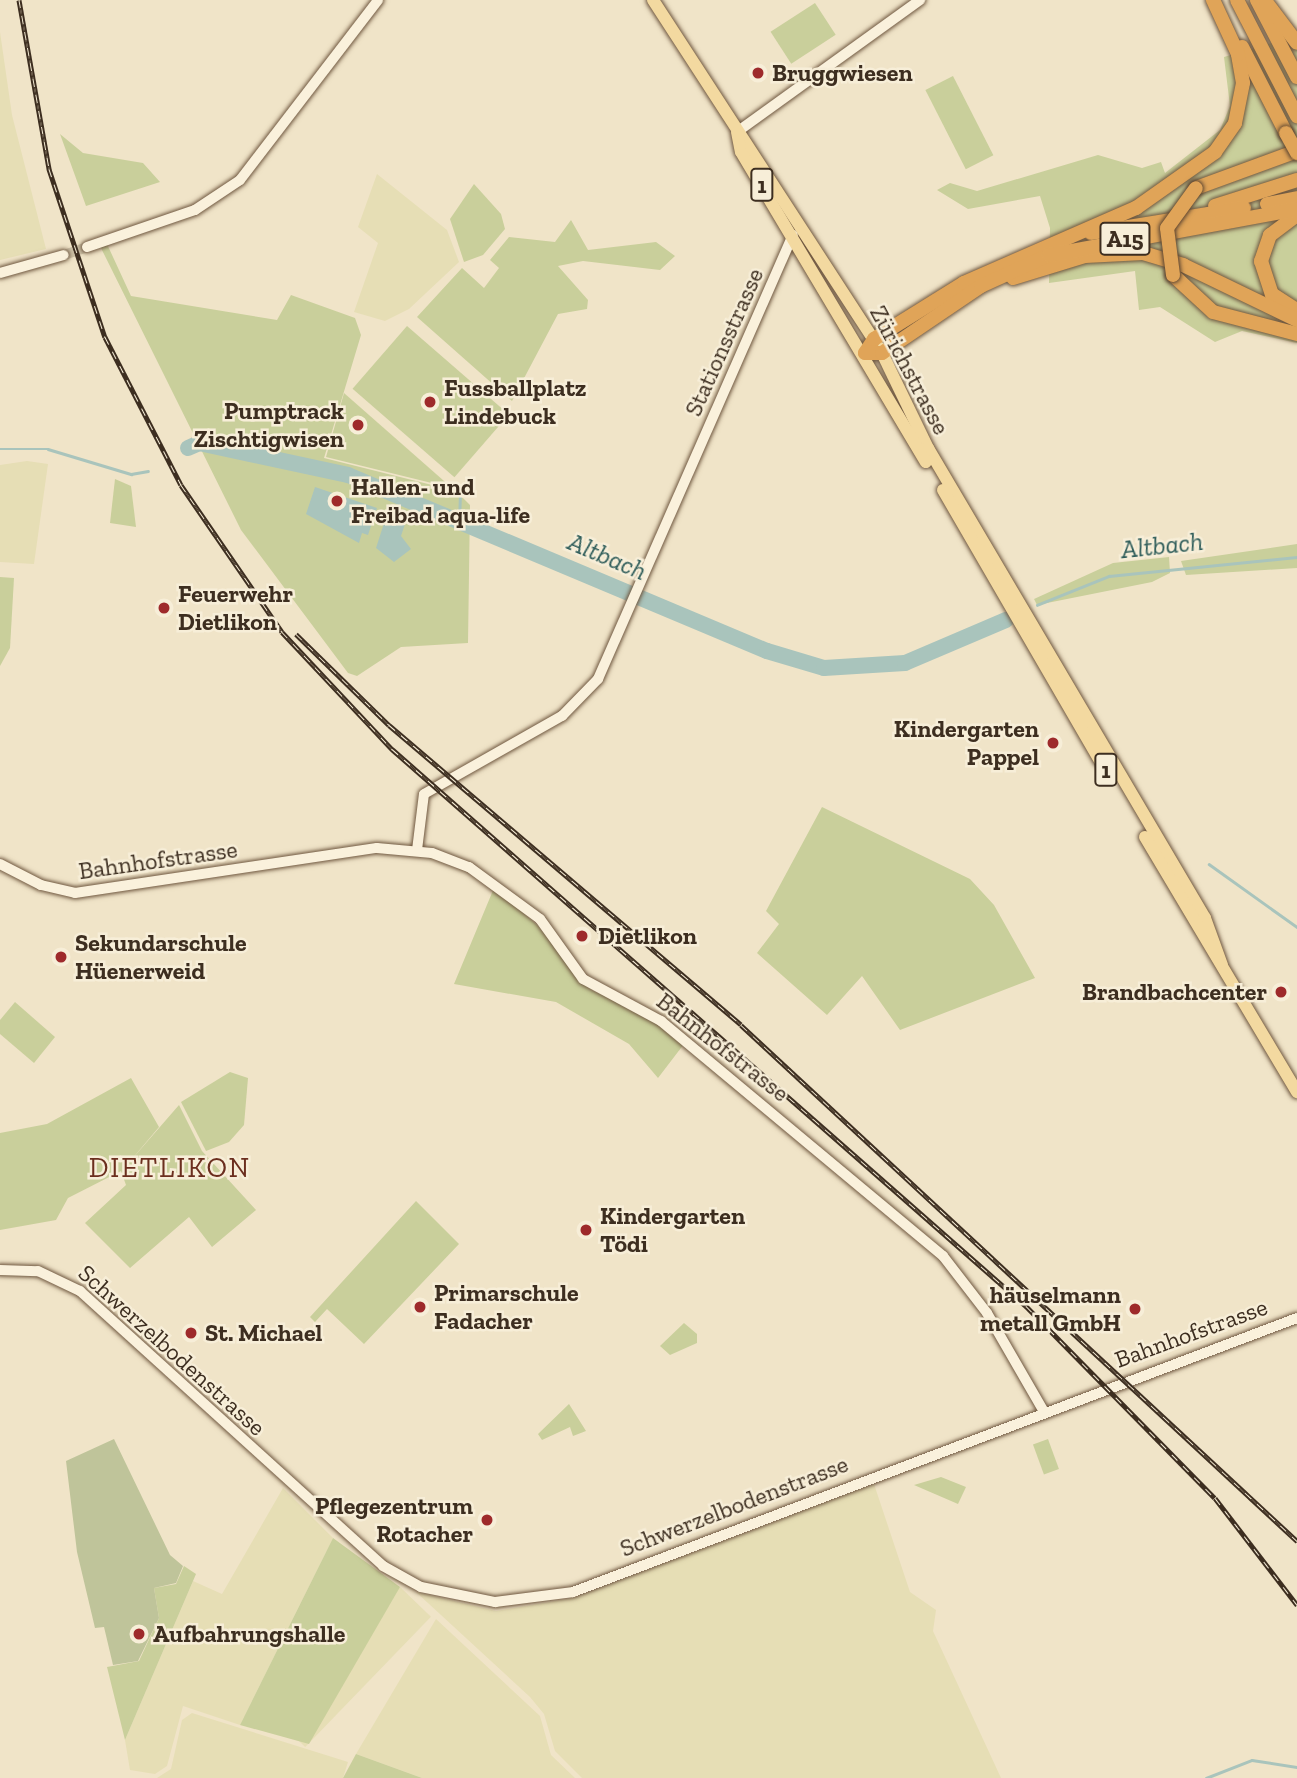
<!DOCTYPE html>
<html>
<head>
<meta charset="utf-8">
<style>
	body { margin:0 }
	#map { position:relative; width:1297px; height:1778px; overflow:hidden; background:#f0e4c8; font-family:"Zilla Slab",serif }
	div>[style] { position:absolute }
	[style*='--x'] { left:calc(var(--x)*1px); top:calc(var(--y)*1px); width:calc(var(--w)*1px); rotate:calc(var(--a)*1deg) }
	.farmland>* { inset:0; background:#e6deb5; transform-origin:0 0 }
	.green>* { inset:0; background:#c9cf9b; transform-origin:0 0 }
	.cemetery>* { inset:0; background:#bfc49a }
	.water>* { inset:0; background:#a9c4bc }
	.stream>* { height:2.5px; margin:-1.25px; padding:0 1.25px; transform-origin:1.25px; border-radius:1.25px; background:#a9c4bc }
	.river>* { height:16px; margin:-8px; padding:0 8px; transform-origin:8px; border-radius:8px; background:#a9c4bc }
	.secondary-tunnel>* { height:10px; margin-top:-5px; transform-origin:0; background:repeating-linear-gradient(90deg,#ccc0a6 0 10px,transparent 0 15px) }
	.roads { filter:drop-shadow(0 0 2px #6f573f) drop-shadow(0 0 2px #6f573f) }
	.secondary>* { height:10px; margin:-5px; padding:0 5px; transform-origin:5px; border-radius:5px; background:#faf1dc }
	.primary>* { height:12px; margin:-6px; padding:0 6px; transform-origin:6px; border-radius:6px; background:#f3d9a0 }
	.highway>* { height:14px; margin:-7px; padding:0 7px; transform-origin:7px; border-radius:7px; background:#e0a458 }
	.rail>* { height:5px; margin-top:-2.5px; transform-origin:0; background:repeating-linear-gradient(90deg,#f7eed8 0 8px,#3d2e20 0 16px); box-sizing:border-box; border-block:2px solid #3d2e20 }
	.bridges { filter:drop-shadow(0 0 2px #5b4430) drop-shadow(0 0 2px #5b4430) }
	.highway-bridge>* { height:14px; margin:-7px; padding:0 7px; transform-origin:7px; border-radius:7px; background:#e0a458 }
	.dots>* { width:19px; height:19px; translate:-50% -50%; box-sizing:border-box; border:4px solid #f7eed8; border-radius:50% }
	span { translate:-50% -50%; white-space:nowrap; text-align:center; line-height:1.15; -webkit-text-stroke:5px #f7eed8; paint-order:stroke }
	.shield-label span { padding:2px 5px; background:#f7eed8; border:2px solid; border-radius:5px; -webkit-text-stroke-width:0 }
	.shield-label { font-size:23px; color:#3d2e20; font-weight:700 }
	.poi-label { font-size:24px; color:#3d2e20; font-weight:700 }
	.left { translate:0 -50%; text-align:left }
	.right { translate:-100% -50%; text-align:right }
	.street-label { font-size:24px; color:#3d2e20 }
	.water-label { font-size:26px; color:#2f5d5a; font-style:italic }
	.quarter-label { font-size:28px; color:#6b2e1e; letter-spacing:2px }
</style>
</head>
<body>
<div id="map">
	<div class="farmland">
		<i style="clip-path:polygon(0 32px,12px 115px,46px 249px,0 260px)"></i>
		<i style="clip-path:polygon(377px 174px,447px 230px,459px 262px,409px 309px,385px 321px,354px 312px,378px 243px,358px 227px)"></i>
		<i style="clip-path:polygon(27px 461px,48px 464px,34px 564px,0 562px,0 465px)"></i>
		<i style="clip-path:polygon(874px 1484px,910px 1592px,936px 1610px,933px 1631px,1001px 1778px,582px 1778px,555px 1751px,544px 1714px,530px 1697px,416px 1592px,496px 1611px,573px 1598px)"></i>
		<i style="clip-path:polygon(283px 1488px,333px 1538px,240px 1725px,183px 1706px,167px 1766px,155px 1774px,130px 1770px,125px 1740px,193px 1581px,222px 1594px)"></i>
		<i style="left:400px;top:1587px;width:43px;height:181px;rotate:44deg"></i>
		<i style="clip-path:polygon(436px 1619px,540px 1716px,551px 1755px,575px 1778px,422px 1778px,356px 1754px)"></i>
		<i style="clip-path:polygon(192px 1713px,348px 1762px,343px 1778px,157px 1778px,171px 1769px,182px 1720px)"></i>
	</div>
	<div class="green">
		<i style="left:815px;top:3px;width:38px;height:53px;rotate:57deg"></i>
		<i style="clip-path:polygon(1291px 37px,1297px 39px,1297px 343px,1242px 331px,1215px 342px,1160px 307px,1139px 310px,1135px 271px,1049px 283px,1050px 228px,1040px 196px,968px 209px,937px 190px,950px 183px,977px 191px,1098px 155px,1142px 168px,1161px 162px,1165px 173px,1220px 130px,1230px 106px,1224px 57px)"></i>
		<i style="left:953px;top:76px;width:89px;height:31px;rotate:63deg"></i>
		<i style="clip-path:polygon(60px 134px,83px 153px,143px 163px,160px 182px,86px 206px)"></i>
		<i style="clip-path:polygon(474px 184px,501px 214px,505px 229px,483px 255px,464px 262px,450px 219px)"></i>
		<i style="clip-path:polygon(571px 220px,588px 250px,656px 242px,675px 256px,660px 270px,583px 261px,558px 266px,588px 300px,587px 309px,558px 314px,512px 401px,417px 317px,462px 268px,484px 288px,499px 268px,490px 260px,509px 237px,555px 242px)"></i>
		<i style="clip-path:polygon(107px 244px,131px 296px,277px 320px,291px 295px,355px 318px,361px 335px,324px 458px,456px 491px,470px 505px,468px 643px,401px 647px,357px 676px,348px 673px,241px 530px,100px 246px)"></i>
		<i style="left:407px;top:326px;width:135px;height:83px;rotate:41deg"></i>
		<i style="clip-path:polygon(344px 393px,452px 488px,326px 457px)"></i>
		<i style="clip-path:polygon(115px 479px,131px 486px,136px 527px,110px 523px)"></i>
		<i style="clip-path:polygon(1297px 544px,1297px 568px,1186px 575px,1181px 561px)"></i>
		<i style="clip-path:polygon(1169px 557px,1170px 573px,1152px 582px,1037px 605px,1034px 599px,1113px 563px)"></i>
		<i style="clip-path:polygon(0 577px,14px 578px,10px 648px,0 666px)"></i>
		<i style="clip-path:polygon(822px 807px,970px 879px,994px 905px,1035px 978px,900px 1030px,862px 976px,827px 1015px,757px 953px,779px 924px,766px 911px)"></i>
		<i style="clip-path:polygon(494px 888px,537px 925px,591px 990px,644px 1013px,684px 1044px,658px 1078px,629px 1044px,556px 1002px,454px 984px)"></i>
		<i style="clip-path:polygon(15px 1002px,55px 1037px,34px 1063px,0 1034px,0 1020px)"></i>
		<i style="clip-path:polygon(230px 1072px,248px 1078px,244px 1125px,229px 1142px,206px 1151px,181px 1102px)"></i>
		<i style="clip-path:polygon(131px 1078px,159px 1127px,126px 1166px,179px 1105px,202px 1151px,256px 1210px,212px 1247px,189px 1217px,130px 1268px,85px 1223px,126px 1185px,121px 1171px,68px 1198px,56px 1220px,0 1230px,0 1133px,47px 1124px)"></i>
		<i style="clip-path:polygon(416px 1201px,459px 1244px,364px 1344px,327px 1309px,315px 1322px,310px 1317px)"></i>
		<i style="clip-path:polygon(684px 1323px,697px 1334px,697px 1343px,670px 1355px,660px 1346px)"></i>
		<i style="clip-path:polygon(569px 1404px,586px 1431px,573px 1436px,570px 1427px,542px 1440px,538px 1434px)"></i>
		<i style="left:1048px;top:1439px;width:32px;height:16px;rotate:70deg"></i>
		<i style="clip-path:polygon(941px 1477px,966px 1487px,958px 1504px,914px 1485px)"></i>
		<i style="clip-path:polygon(333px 1538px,400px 1587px,309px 1744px,240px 1725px)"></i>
		<i style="clip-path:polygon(184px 1566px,196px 1574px,125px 1740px,107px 1667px,139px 1661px,159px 1618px,154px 1588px,176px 1584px)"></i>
		<i style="clip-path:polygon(356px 1754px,422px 1778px,343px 1778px)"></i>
	</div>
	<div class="cemetery">
		<i style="clip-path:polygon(114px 1439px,170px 1555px,183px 1566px,176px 1583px,154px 1588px,159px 1618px,138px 1661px,113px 1665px,104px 1627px,95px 1628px,77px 1552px,66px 1461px)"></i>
	</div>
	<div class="water">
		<i style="clip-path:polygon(315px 487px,377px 508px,368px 535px,362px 533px,359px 543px,306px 514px)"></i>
		<i style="clip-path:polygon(386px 517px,405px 524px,401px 536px,411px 549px,394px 562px,376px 548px)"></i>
	</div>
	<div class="stream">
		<i style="--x:0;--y:449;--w:48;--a:0"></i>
		<i style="--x:48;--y:449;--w:87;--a:16.8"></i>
		<i style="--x:131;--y:474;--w:17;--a:-10"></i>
		<i style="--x:459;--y:522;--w:26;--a:-88"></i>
		<i style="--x:1037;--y:605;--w:78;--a:-21.9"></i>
		<i style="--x:1109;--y:576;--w:189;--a:-5.8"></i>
		<i style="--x:1209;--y:864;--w:108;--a:35.6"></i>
		<i style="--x:1206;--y:1778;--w:49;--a:-21.4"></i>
		<i style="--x:1252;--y:1760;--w:46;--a:8.8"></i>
	</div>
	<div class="river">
		<i style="--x:188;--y:448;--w:12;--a:-24"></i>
		<i style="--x:199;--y:443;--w:152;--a:12.1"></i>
		<i style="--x:348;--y:475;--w:454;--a:22.8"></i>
		<i style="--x:767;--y:651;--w:59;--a:16.6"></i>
		<i style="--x:824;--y:668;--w:81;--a:-3.5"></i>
		<i style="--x:905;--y:663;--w:110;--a:-23.1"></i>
	</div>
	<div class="secondary-tunnel">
		<i style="--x:64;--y:255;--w:24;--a:-19"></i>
	</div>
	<div class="roads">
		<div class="secondary">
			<i style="--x:737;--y:132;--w:226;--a:-35.8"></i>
			<i style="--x:87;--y:247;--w:114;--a:-18.9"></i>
			<i style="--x:195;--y:210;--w:54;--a:-33.7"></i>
			<i style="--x:240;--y:180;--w:227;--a:-52.5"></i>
			<i style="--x:0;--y:273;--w:66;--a:-15.7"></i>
			<i style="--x:417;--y:850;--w:56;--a:-82.9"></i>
			<i style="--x:424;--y:794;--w:159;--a:-29.5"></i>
			<i style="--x:562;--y:716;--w:52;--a:-45.8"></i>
			<i style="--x:598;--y:679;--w:485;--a:-66.3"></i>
			<i style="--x:0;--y:864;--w:46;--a:27.1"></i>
			<i style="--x:41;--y:885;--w:35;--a:13"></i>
			<i style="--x:75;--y:893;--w:305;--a:-8.5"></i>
			<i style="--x:377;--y:848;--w:55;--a:5.2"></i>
			<i style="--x:432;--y:853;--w:40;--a:21"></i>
			<i style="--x:469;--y:867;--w:88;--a:36.2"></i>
			<i style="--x:540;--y:919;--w:74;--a:54.4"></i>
			<i style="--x:583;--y:979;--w:89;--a:28.3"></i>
			<i style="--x:661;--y:1021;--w:367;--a:39.8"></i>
			<i style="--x:943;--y:1256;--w:72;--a:52.3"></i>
			<i style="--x:987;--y:1313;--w:112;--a:60"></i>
			<i style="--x:0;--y:1270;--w:38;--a:2"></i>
			<i style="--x:38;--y:1271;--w:47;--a:25.5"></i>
			<i style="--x:80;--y:1291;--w:409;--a:42.2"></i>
			<i style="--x:383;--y:1566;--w:43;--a:28.9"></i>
			<i style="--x:421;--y:1587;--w:76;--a:11.5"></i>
			<i style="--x:495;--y:1602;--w:79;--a:-7.3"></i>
			<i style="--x:573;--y:1592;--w:774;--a:-20.73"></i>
		</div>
		<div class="primary">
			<i style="--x:653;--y:0;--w:421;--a:57"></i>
			<i style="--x:882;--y:353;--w:106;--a:64.2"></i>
			<i style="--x:928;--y:448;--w:546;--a:59.49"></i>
			<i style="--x:1205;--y:918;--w:50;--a:70.1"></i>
			<i style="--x:737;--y:132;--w:20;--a:79"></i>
			<i style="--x:741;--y:152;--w:361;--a:59.2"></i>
			<i style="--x:943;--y:490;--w:313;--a:59.9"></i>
			<i style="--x:1145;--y:837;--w:297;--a:59.2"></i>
		</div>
		<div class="highway">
			<i style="--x:1237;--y:0;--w:131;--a:62.7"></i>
			<i style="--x:1257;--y:0;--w:87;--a:62.5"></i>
			<i style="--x:1266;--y:2;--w:51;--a:52.9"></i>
			<i style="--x:1242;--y:47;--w:97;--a:62.9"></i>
			<i style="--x:1196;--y:188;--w:108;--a:-20.1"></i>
			<i style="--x:1267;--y:204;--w:31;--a:-11"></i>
			<i style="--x:1215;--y:206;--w:86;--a:-17.6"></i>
			<i style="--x:1297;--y:215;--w:34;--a:143"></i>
			<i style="--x:1270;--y:235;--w:28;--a:109"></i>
			<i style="--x:1261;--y:261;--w:35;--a:72"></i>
			<i style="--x:1272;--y:294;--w:30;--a:33"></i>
			<i style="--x:1091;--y:233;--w:155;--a:-9.3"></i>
			<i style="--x:1173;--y:275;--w:54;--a:42.8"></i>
			<i style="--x:1213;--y:312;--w:87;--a:14.7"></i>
			<i style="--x:1013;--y:278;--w:75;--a:-17"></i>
			<i style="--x:1085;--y:256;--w:58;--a:-3"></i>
			<i style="--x:1143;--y:253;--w:42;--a:16.7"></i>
			<i style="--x:1183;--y:265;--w:127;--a:25.8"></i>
			<i style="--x:865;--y:353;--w:17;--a:-57"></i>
			<i style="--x:874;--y:339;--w:106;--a:-31.9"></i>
			<i style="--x:964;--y:283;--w:188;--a:-23.6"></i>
			<i style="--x:1136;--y:208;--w:97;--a:-35.3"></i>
			<i style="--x:1215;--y:152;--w:35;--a:-55"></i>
			<i style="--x:1235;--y:123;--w:41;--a:-78.7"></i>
			<i style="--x:1243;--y:83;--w:29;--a:-100"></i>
			<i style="--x:1238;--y:54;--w:60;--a:-114.8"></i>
			<i style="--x:865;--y:353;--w:17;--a:0"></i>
			<i style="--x:882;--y:353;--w:120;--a:-34.1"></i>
			<i style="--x:981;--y:286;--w:75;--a:-24.5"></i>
			<i style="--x:1049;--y:255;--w:252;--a:-10.5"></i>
		</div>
	</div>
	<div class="rail">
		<i style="--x:19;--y:0;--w:172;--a:79.9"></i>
		<i style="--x:49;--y:169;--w:177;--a:71.6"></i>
		<i style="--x:105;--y:337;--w:166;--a:62.8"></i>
		<i style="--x:181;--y:485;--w:178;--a:55.5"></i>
		<i style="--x:282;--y:632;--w:161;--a:46.8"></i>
		<i style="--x:392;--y:749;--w:844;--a:41.3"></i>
		<i style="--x:1026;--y:1306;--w:269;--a:45.5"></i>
		<i style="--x:1215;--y:1498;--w:135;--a:52.5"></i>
		<i style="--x:296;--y:634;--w:130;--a:44.4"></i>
		<i style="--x:389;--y:725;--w:462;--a:40.4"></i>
		<i style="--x:741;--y:1025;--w:759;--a:42.86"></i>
	</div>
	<div class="bridges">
		<div class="highway-bridge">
			<i style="--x:1286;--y:133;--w:23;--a:61"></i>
			<i style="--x:1173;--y:275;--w:47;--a:-97.3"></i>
			<i style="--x:1167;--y:228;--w:49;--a:-54.1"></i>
		</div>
	</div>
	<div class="dots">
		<i style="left:758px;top:73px;background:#9e2a2b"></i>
		<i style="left:430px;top:402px;background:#9e2a2b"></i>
		<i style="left:358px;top:425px;background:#9e2a2b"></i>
		<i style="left:337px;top:501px;background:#9e2a2b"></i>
		<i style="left:164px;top:608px;background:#9e2a2b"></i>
		<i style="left:1053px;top:743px;background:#9e2a2b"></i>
		<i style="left:582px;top:936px;background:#9e2a2b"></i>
		<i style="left:61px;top:957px;background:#9e2a2b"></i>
		<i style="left:1281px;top:992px;background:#9e2a2b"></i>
		<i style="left:586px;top:1230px;background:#9e2a2b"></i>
		<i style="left:420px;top:1307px;background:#9e2a2b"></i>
		<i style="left:1135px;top:1309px;background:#9e2a2b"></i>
		<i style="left:191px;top:1333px;background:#9e2a2b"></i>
		<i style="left:487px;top:1520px;background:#9e2a2b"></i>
		<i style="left:139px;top:1634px;background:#9e2a2b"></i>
	</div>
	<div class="shield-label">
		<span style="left:762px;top:185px">1</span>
		<span style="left:1125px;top:239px">A15</span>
		<span style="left:1106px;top:770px">1</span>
	</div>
	<div class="poi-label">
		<span class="left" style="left:772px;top:73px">Bruggwiesen</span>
		<span class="left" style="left:444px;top:402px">Fussballplatz<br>Lindebuck</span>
		<span class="right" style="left:344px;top:425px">Pumptrack<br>Zischtigwisen</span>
		<span class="left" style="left:351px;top:501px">Hallen- und<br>Freibad aqua-life</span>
		<span class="left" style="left:178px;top:608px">Feuerwehr<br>Dietlikon</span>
		<span class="right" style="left:1039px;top:743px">Kindergarten<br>Pappel</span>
		<span class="left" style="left:598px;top:936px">Dietlikon</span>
		<span class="left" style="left:75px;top:957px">Sekundarschule<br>Hüenerweid</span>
		<span class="right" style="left:1267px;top:992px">Brandbachcenter</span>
		<span class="left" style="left:600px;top:1230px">Kindergarten<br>Tödi</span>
		<span class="left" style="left:434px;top:1307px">Primarschule<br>Fadacher</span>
		<span class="right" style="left:1121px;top:1309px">häuselmann<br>metall GmbH</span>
		<span class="left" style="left:205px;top:1333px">St. Michael</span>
		<span class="right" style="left:473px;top:1520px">Pflegezentrum<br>Rotacher</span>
		<span class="left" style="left:153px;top:1634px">Aufbahrungshalle</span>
	</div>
	<div class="street-label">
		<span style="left:724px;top:342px;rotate:-66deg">Stationsstrasse</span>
		<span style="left:910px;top:370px;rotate:62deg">Zürichstrasse</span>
		<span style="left:158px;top:860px;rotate:-8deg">Bahnhofstrasse</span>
		<span style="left:723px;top:1047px;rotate:38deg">Bahnhofstrasse</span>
		<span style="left:1191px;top:1333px;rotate:-20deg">Bahnhofstrasse</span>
		<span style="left:172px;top:1350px;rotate:42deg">Schwerzelbodenstrasse</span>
		<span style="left:734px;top:1506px;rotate:-21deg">Schwerzelbodenstrasse</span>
	</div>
	<div class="water-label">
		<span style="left:1162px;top:546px;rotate:-6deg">Altbach</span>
		<span style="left:607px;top:557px;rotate:23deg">Altbach</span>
	</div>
	<div class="quarter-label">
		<span style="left:170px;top:1168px">DIETLIKON</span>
	</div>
</div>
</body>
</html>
